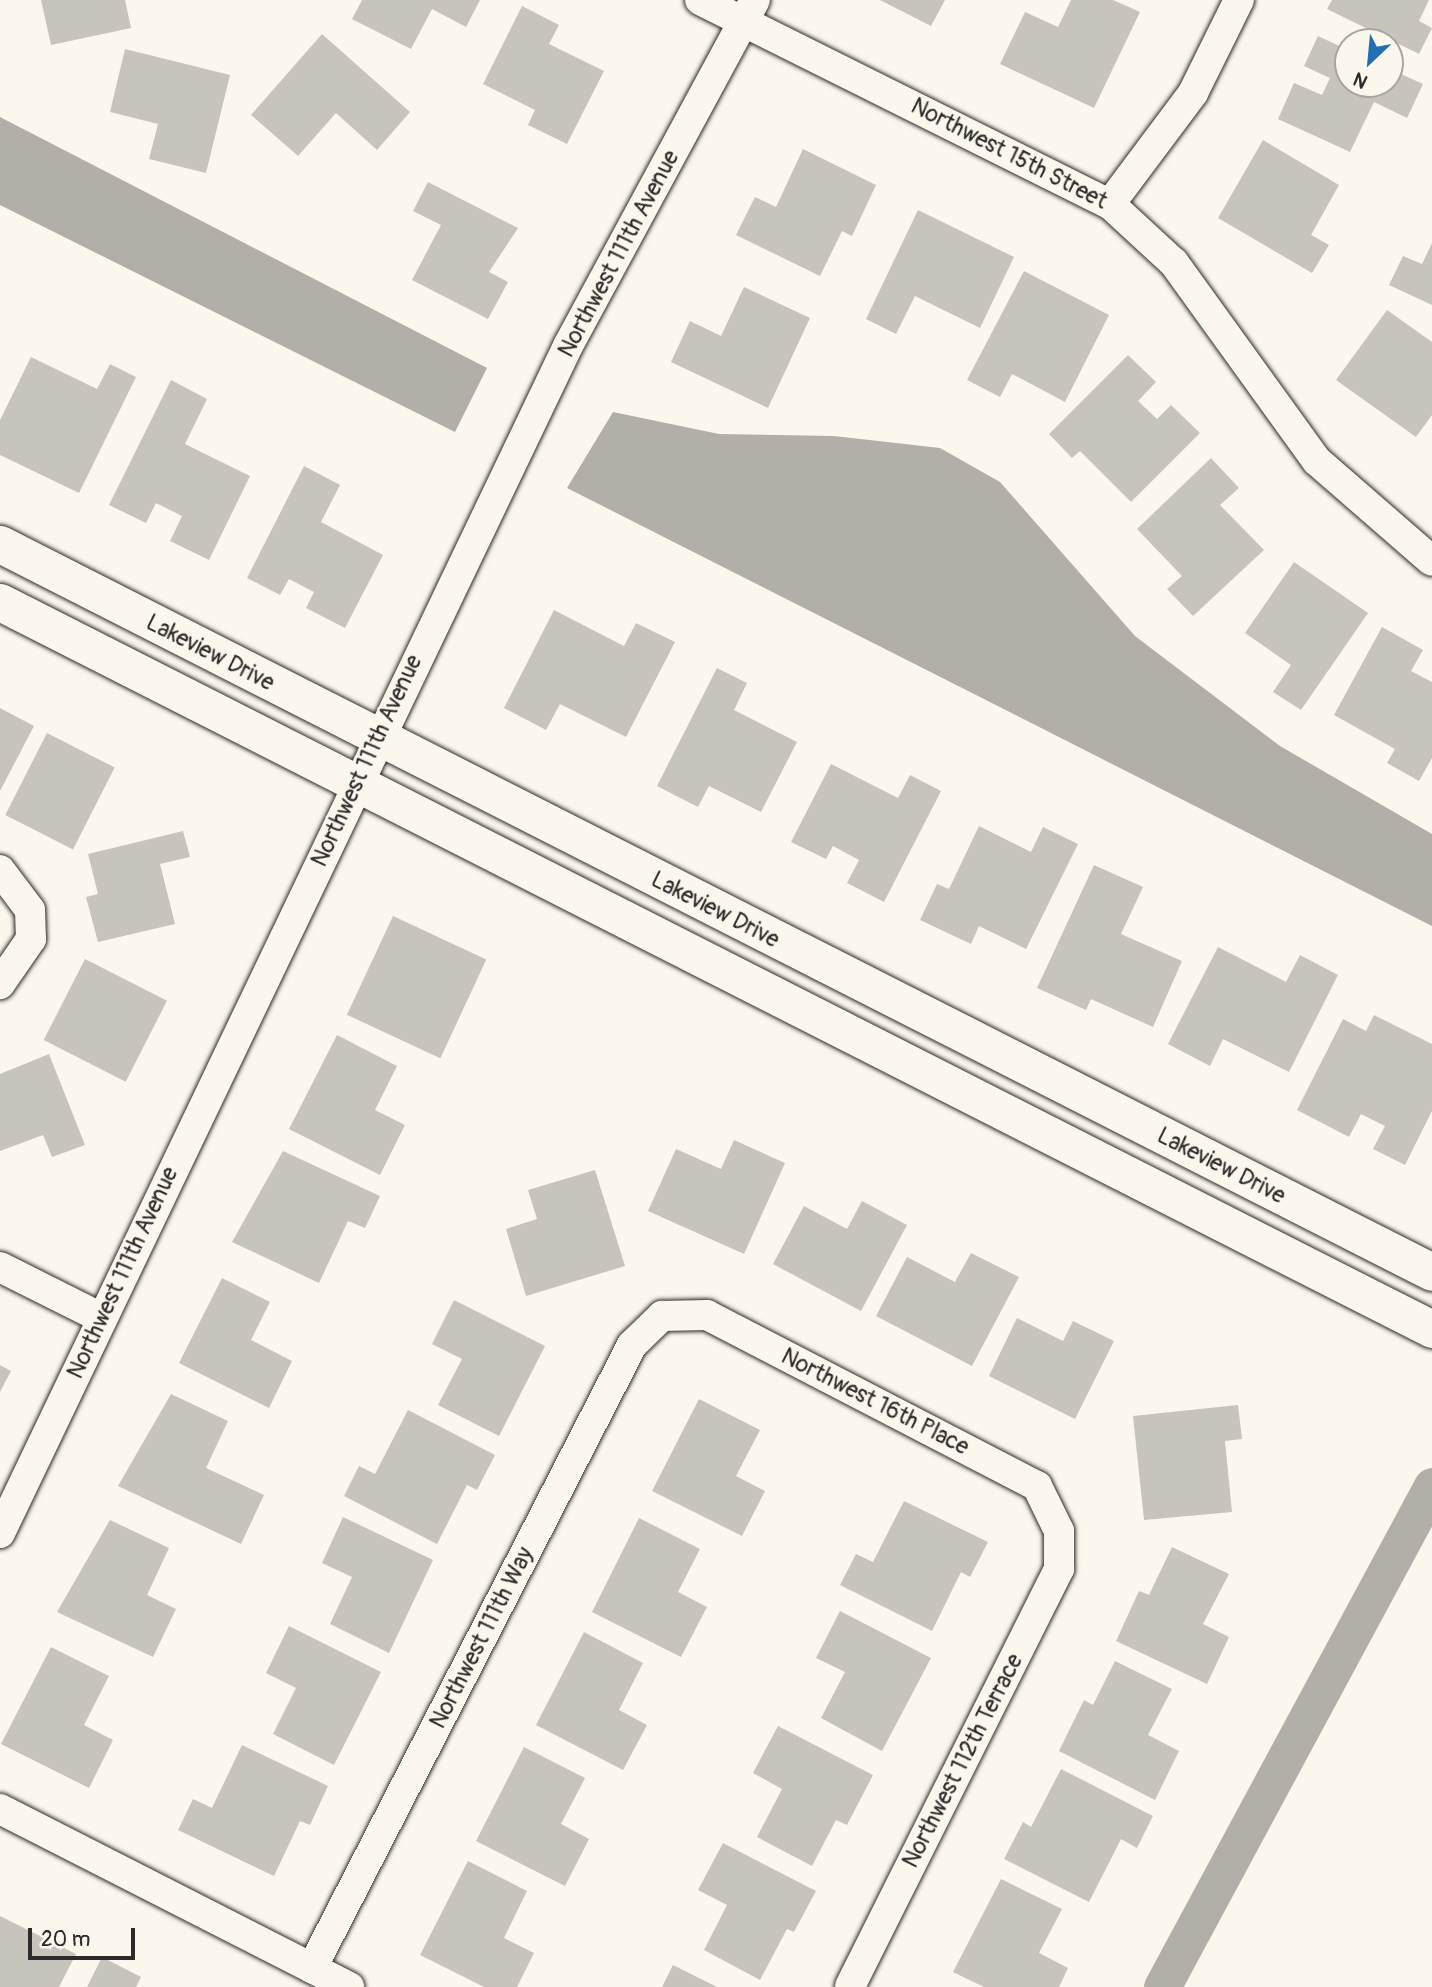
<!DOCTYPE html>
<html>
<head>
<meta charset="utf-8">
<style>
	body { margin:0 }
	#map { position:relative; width:1432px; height:1987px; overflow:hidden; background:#fbf7ec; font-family:Pangolin,sans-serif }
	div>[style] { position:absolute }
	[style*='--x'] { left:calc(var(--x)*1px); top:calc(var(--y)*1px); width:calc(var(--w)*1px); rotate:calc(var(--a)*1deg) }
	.water>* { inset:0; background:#b1afa7 }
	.canal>* { height:37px; margin:-18.5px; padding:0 18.5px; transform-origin:18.5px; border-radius:18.5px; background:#b1afa7 }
	.building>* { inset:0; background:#c7c4bc; transform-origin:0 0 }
	.roads { filter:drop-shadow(0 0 2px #2b2b2b) drop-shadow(0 0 2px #2b2b2b) }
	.minor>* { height:30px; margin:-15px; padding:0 15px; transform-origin:15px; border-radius:15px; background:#fbf7ec }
	.tertiary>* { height:37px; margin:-18.5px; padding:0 18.5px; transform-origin:18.5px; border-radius:18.5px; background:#fbf7ec }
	span { translate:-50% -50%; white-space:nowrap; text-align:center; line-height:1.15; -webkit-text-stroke:5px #fbf7ec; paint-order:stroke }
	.street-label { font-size:23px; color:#2b2b2b }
	.north { position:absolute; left:1334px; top:28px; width:70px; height:70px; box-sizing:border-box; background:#fbf7ec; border:2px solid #a8a59f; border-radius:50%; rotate:206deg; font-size:19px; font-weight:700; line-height:28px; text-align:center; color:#2b2b2b }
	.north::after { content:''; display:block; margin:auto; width:24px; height:32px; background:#1f6fb2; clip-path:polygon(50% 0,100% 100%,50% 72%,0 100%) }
	.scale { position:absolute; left:28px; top:1928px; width:107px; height:32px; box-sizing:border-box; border:4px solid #2b2b2b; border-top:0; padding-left:9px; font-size:21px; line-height:24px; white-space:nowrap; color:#2b2b2b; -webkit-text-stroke:5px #fbf7ec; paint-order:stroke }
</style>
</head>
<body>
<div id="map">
	<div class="water">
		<i style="clip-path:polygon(0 117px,487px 368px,455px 432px,0 205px)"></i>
		<i style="clip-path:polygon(613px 412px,719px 434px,834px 436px,940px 448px,1000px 482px,1135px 636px,1280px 746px,1432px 834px,1432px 926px,567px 488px)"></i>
	</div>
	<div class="canal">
		<i style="--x:1162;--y:1987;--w:569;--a:-61.68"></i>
	</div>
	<div class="building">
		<i style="clip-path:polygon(41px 0,125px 0,131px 28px,51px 45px)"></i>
		<i style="clip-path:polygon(362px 0,480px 0,466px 27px,432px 9px,411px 49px,352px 19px)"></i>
		<i style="clip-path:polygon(880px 0,945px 0,931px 26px)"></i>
		<i style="clip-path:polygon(1071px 0,1113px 0,1140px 12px,1094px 108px,1000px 64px,1025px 12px,1058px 27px)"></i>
		<i style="clip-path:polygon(1332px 0,1429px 0,1419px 21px,1432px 28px,1419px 54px,1327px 9px)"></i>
		<i style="clip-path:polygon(522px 6px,559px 25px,549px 44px,604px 71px,567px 144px,528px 125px,535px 110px,483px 84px)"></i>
		<i style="clip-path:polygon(322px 34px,410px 112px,377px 150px,336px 113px,298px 156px,251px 115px)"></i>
		<i style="clip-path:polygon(1318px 36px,1348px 50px,1348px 84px,1390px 84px,1390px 69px,1423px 84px,1407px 118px,1374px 102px,1350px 152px,1278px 119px,1294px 83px,1322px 95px,1330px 78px,1304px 66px)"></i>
		<i style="clip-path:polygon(125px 49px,230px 75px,206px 173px,149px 159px,158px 124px,110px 112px)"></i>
		<i style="clip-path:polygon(1263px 140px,1339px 185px,1311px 235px,1329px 245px,1312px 273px,1218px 218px)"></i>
		<i style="clip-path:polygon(803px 149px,876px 185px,852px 236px,842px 231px,820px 276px,736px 235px,755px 197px,776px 207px)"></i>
		<i style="clip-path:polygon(428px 182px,518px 228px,489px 272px,508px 282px,488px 319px,412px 280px,441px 225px,413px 211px)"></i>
		<i style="clip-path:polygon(918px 210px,1014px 257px,980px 328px,915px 296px,896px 334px,866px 319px)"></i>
		<i style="clip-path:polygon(1432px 243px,1432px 305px,1389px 285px,1403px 256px,1422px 264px)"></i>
		<i style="clip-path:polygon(1024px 271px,1109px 315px,1065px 402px,1012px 374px,1000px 397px,967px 380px)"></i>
		<i style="clip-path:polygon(744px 287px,810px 318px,768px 408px,671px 362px,690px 321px,721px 336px)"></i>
		<i style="clip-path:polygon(1387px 310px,1432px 342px,1432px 415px,1416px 437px,1336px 380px)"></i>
		<i style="clip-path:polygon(1128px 355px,1156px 382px,1138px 401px,1157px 419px,1171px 405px,1200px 433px,1131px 502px,1080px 451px,1072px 458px,1049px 434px)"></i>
		<i style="clip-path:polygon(31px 357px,97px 389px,110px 364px,136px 377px,79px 493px,0 455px,0 420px)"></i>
		<i style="clip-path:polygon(171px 380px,207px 399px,185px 444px,250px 476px,209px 560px,170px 541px,182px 516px,156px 503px,146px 523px,109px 505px)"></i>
		<i style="clip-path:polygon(1211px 458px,1239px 488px,1220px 505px,1264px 550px,1193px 616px,1167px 589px,1182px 576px,1137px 529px)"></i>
		<i style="clip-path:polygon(304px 466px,340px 485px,321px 522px,383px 555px,345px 628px,306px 608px,314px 592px,289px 579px,280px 595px,247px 578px)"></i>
		<i style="clip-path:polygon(1294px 562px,1368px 613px,1301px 710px,1273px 692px,1291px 665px,1245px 633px)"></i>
		<i style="clip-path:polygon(554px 610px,624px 646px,636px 623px,675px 642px,626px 737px,560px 704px,546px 730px,504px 708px)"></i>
		<i style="clip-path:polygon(1382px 627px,1423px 650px,1411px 671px,1432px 682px,1432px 758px,1419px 781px,1387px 763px,1395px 749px,1334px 715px)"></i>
		<i style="clip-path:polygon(717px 668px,747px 683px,734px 710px,797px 742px,761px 812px,709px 786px,698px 807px,657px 786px)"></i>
		<i style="clip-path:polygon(0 708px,34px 726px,0 791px)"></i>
		<i style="left:47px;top:733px;width:76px;height:92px;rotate:27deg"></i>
		<i style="clip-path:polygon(831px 764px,898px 798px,910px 775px,941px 791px,884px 902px,847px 883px,859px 860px,833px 846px,826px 859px,791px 842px)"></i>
		<i style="clip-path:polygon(979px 826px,1031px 852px,1043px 827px,1078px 844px,1026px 949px,979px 926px,971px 944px,920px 920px,937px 884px,949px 889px)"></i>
		<i style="clip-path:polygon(183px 831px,190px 857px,160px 864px,175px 924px,98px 942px,86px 897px,98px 894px,88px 854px)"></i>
		<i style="clip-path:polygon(1094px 865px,1143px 887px,1121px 934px,1182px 961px,1153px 1027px,1091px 999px,1086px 1010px,1037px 988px)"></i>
		<i style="left:393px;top:916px;width:103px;height:109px;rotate:25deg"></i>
		<i style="clip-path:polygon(1218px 947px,1286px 982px,1300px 955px,1338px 975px,1289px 1072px,1223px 1039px,1210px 1066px,1168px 1044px)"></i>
		<i style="left:85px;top:959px;width:92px;height:91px;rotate:27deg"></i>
		<i style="clip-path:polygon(1374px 1015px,1432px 1044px,1432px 1111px,1405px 1165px,1373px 1149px,1385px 1126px,1361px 1114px,1349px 1137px,1297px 1110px,1343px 1019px,1366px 1031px)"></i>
		<i style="clip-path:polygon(337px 1035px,397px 1066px,375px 1110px,405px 1125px,380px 1175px,289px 1129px)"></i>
		<i style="clip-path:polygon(49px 1054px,85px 1145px,52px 1157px,43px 1135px,0 1151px,0 1074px)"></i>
		<i style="clip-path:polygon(734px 1140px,785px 1163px,744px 1254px,648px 1211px,676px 1149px,721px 1169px)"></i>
		<i style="clip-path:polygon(283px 1151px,380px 1196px,365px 1228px,348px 1221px,319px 1283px,232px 1242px)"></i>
		<i style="clip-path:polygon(595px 1170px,625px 1266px,526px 1296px,506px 1229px,537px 1219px,528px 1190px)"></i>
		<i style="clip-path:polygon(862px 1201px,907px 1225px,861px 1311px,773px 1264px,804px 1206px,847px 1229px)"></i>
		<i style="clip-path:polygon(971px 1253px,1019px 1277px,972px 1366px,876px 1316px,907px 1257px,955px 1282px)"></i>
		<i style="clip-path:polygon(222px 1278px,270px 1302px,251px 1340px,292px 1361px,269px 1408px,179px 1363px)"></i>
		<i style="clip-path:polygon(454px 1300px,545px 1346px,499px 1436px,438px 1405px,462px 1359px,432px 1344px)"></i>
		<i style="clip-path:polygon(1017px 1318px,1063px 1341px,1073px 1321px,1114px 1341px,1075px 1419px,989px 1376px)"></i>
		<i style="clip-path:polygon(0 1365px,11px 1371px,0 1392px)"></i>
		<i style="clip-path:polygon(171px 1394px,228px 1421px,206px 1468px,264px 1495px,241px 1544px,118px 1486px)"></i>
		<i style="clip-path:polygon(699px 1399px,760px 1430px,736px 1476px,765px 1491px,742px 1536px,652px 1491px)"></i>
		<i style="clip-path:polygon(1238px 1405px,1242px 1439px,1225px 1441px,1232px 1512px,1144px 1520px,1133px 1416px)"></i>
		<i style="clip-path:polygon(408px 1410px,495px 1455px,477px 1490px,467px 1485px,437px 1544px,344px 1496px,359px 1466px,375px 1474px)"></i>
		<i style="clip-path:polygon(904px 1501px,988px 1542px,970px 1577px,961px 1572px,932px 1631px,840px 1585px,856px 1554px,873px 1562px)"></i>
		<i style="clip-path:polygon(343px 1517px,433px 1560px,389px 1653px,330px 1624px,352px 1577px,322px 1563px)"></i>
		<i style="clip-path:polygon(639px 1518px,700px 1549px,678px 1592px,707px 1607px,681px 1657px,592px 1612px)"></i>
		<i style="clip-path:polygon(110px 1520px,169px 1548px,147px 1595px,176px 1609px,153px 1657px,57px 1612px)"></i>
		<i style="clip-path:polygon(1172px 1547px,1229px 1574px,1203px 1624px,1229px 1637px,1207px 1684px,1116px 1641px,1139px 1591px,1149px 1595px)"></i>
		<i style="clip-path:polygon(840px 1611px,931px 1658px,882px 1751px,821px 1718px,845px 1672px,816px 1658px)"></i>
		<i style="clip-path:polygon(289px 1626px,381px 1672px,334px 1765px,273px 1734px,296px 1688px,266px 1673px)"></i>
		<i style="clip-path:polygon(584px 1632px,643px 1663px,619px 1710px,647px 1725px,623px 1770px,536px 1725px)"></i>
		<i style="clip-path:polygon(51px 1647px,109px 1676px,84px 1725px,113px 1740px,89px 1788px,1px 1744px)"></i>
		<i style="clip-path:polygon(1115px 1661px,1172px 1689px,1148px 1735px,1179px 1751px,1155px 1800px,1059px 1751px,1084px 1700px,1093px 1705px)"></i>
		<i style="clip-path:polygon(778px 1726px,873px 1775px,847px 1825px,836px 1820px,812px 1866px,757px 1837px,782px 1789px,753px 1773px)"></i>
		<i style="clip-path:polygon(242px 1745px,328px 1786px,310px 1825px,300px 1821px,274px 1876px,178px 1830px,193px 1799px,212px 1808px)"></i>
		<i style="clip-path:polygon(524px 1747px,585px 1778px,561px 1824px,589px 1839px,565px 1886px,476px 1841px)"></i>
		<i style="clip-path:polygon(1061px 1769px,1153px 1816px,1137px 1848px,1121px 1839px,1089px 1902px,1004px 1859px,1023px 1822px,1031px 1827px)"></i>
		<i style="clip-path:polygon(723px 1843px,816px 1891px,794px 1932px,787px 1929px,760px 1980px,704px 1950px,727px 1905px,698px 1890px)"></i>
		<i style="clip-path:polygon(468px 1861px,527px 1891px,504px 1938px,534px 1953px,517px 1987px,484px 1987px,420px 1955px)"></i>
		<i style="clip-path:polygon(1001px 1879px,1062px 1909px,1039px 1953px,1068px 1968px,1059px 1987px,984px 1987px,953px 1972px)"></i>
		<i style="clip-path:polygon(0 1916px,76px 1954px,59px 1987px,0 1987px)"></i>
		<i style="clip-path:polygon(102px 1957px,141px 1977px,136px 1987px,87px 1987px)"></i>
		<i style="clip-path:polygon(673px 1965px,717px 1987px,662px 1987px)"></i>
	</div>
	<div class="roads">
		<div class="minor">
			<i style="--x:700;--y:0;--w:458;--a:26.5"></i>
			<i style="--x:1110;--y:204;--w:87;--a:42.7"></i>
			<i style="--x:1174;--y:263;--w:244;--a:54.2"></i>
			<i style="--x:1317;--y:461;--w:152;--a:41"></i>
			<i style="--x:1110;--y:204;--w:139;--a:-53.2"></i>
			<i style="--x:1193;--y:93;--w:104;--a:-63.7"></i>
			<i style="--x:0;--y:870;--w:50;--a:53.1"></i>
			<i style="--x:30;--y:910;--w:29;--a:88"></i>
			<i style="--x:31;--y:939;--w:55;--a:124.6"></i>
			<i style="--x:0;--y:1267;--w:114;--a:26.6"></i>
			<i style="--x:0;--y:1533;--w:1318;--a:-64.43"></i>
			<i style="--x:569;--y:344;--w:391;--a:-61.6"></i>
			<i style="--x:0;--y:1809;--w:392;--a:27"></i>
			<i style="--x:312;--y:1968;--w:700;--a:-62.81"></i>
			<i style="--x:632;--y:1345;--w:42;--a:-44"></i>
			<i style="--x:662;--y:1316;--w:45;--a:-1.3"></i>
			<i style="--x:707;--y:1315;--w:372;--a:27.4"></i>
			<i style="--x:1037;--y:1486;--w:50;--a:63.9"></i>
			<i style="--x:1059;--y:1531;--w:38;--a:90"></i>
			<i style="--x:1059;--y:1569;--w:467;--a:116.6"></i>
		</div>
		<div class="tertiary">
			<i style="--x:0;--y:544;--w:1606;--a:26.95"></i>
			<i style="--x:0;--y:602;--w:1606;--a:26.92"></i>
		</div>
	</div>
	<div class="street-label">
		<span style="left:1009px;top:154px;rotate:27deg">Northwest 15th Street</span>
		<span style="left:619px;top:254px;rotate:-62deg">Northwest 111th Avenue</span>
		<span style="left:210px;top:653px;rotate:27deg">Lakeview Drive</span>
		<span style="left:367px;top:761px;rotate:-65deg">Northwest 111th Avenue</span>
		<span style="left:715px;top:910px;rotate:27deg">Lakeview Drive</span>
		<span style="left:1221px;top:1166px;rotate:27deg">Lakeview Drive</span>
		<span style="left:123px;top:1273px;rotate:-65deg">Northwest 111th Avenue</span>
		<span style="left:875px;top:1402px;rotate:27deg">Northwest 16th Place</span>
		<span style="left:482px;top:1638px;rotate:-63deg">Northwest 111th Way</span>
		<span style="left:963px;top:1761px;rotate:-63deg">Northwest 112th Terrace</span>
	</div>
	<div class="north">N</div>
	<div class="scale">20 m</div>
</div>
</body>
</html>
